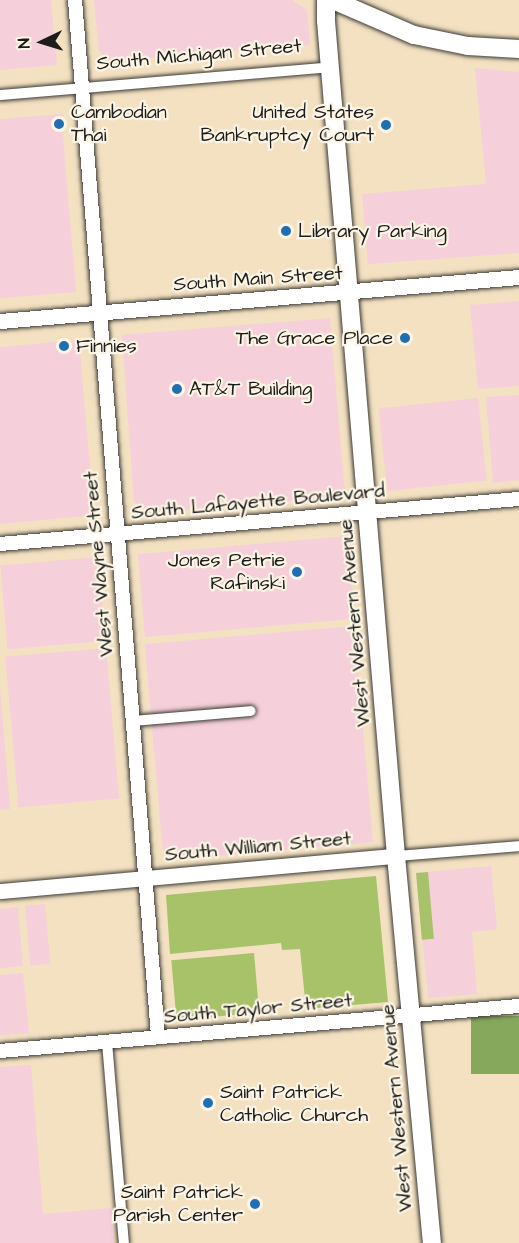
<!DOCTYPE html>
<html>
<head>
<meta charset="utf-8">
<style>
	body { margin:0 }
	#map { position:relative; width:519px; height:1243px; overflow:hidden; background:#f3e1c2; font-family:"Architects Daughter",sans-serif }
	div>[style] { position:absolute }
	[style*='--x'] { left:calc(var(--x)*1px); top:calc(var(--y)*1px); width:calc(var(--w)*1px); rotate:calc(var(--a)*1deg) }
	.built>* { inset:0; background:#f5cfda; transform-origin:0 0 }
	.green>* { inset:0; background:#a7c269; transform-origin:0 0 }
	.forest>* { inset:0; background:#85a85d; transform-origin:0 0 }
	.roads { filter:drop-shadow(0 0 2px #3c3a35) drop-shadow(0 0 2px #3c3a35) }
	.minor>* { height:10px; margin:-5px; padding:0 5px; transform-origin:5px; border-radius:5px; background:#fff }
	.tertiary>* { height:14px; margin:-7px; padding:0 7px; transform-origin:7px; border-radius:7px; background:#fff }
	.secondary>* { height:15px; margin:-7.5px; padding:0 7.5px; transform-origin:7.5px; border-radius:7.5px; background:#fff }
	.primary>* { height:18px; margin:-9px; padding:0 9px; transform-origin:9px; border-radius:9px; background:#fff }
	.dots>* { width:16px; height:16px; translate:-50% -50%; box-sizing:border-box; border:3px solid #fcf5e5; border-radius:50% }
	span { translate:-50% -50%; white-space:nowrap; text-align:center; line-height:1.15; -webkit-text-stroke:4.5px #fcf5e5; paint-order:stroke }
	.street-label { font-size:20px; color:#1c1c1c }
	.poi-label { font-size:20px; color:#1c1c1c }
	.left { translate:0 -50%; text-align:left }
	.right { translate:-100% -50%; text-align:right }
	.north { position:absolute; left:12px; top:12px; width:60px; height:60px; -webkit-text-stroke:4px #fcf5e5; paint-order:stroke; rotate:266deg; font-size:16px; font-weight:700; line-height:24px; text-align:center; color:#1c1c1c }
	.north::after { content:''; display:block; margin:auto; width:21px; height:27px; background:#1c1c1c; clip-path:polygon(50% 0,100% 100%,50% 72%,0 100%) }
</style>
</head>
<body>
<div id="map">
	<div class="built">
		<i style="clip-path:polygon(0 0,51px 0,57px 65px,0 70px)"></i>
		<i style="clip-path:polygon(94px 0,292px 0,307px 10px,310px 45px,110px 61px,99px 51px)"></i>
		<i style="clip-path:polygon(475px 68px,519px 72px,519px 253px,368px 264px,362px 194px,486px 184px)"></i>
		<i style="clip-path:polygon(61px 114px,76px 292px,0 298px,0 119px)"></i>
		<i style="clip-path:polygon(519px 301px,519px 386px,478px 389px,470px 305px)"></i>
		<i style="clip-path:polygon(330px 318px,345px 496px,149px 513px,134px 501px,122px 335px)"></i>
		<i style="clip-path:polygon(79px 340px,94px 515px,0 524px,0 347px)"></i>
		<i style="clip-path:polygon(519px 395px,519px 480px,493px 483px,486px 397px)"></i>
		<i style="left:478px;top:398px;width:83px;height:100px;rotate:84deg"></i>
		<i style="left:347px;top:536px;width:83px;height:210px;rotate:85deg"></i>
		<i style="left:98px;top:557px;width:84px;height:98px;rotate:85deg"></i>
		<i style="left:354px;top:626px;width:217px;height:210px;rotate:85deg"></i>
		<i style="left:106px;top:648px;width:151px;height:101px;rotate:85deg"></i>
		<i style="clip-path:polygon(0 688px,10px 809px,0 810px)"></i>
		<i style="clip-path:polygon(491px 866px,497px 929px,472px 932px,477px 994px,428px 998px,416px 873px)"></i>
		<i style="left:45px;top:904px;width:60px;height:20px;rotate:85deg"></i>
		<i style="clip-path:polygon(18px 907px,23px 966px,0 968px,0 909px)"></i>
		<i style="clip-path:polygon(23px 973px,29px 1033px,0 1035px,0 975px)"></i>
		<i style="clip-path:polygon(31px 1065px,43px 1214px,111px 1208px,114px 1243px,0 1243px,0 1067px)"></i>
	</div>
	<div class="green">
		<i style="left:428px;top:872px;width:67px;height:12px;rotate:85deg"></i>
		<i style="clip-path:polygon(376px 876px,388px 1002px,306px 1009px,300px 949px,282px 950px,281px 943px,170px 954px,166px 895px)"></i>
		<i style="left:254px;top:953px;width:60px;height:83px;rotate:85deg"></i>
	</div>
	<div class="forest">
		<i style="left:519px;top:1016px;width:58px;height:48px;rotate:90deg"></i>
	</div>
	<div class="roads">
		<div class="minor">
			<i style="--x:0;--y:95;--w:331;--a:-4.8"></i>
			<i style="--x:132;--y:721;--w:119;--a:-4.8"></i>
			<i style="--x:396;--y:856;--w:123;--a:-4.6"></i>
			<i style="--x:107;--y:1042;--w:202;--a:85.2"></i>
		</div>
		<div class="tertiary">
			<i style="--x:75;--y:0;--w:1040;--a:85.42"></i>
			<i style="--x:0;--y:544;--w:521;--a:-4.96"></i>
			<i style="--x:0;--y:1051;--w:521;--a:-4.96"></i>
		</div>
		<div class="secondary">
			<i style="--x:0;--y:321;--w:521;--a:-4.85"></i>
			<i style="--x:0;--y:891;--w:398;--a:-5.1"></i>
		</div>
		<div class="primary">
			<i style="--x:326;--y:0;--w:21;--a:90"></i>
			<i style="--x:326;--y:21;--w:838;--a:85.21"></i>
			<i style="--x:396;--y:856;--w:389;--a:84.7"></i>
			<i style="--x:333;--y:0;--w:88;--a:23.4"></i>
			<i style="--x:414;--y:35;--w:55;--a:11.5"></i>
			<i style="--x:468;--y:46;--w:51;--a:3.4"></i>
		</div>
	</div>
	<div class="dots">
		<i style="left:59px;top:124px;background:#1f6fb2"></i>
		<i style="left:386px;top:125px;background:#1f6fb2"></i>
		<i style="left:286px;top:231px;background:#1f6fb2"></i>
		<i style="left:405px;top:338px;background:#1f6fb2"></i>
		<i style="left:64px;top:346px;background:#1f6fb2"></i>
		<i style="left:177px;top:389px;background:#1f6fb2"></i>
		<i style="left:297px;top:572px;background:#1f6fb2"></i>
		<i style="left:208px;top:1103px;background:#1f6fb2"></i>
		<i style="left:255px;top:1204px;background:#1f6fb2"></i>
	</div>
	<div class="street-label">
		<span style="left:199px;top:55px;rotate:-5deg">South Michigan Street</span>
		<span style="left:258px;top:279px;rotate:-4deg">South Main Street</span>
		<span style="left:258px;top:502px;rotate:-5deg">South Lafayette Boulevard</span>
		<span style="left:99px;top:564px;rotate:-95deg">West Wayne Street</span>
		<span style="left:355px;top:623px;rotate:-95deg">West Western Avenue</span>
		<span style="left:258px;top:847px;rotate:-5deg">South William Street</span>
		<span style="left:258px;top:1009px;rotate:-5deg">South Taylor Street</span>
		<span style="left:397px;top:1108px;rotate:-95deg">West Western Avenue</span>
	</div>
	<div class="poi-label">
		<span class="left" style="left:71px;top:124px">Cambodian<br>Thai</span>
		<span class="right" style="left:374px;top:124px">United States<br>Bankruptcy Court</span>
		<span class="left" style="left:298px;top:231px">Library Parking</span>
		<span class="right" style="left:393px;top:338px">The Grace Place</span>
		<span class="left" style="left:76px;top:346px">Finnies</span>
		<span class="left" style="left:189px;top:389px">AT&amp;T Building</span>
		<span class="right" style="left:285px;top:572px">Jones Petrie<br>Rafinski</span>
		<span class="left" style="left:220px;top:1104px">Saint Patrick<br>Catholic Church</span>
		<span class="right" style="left:243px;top:1204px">Saint Patrick<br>Parish Center</span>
	</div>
	<div class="north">N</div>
</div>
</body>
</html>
